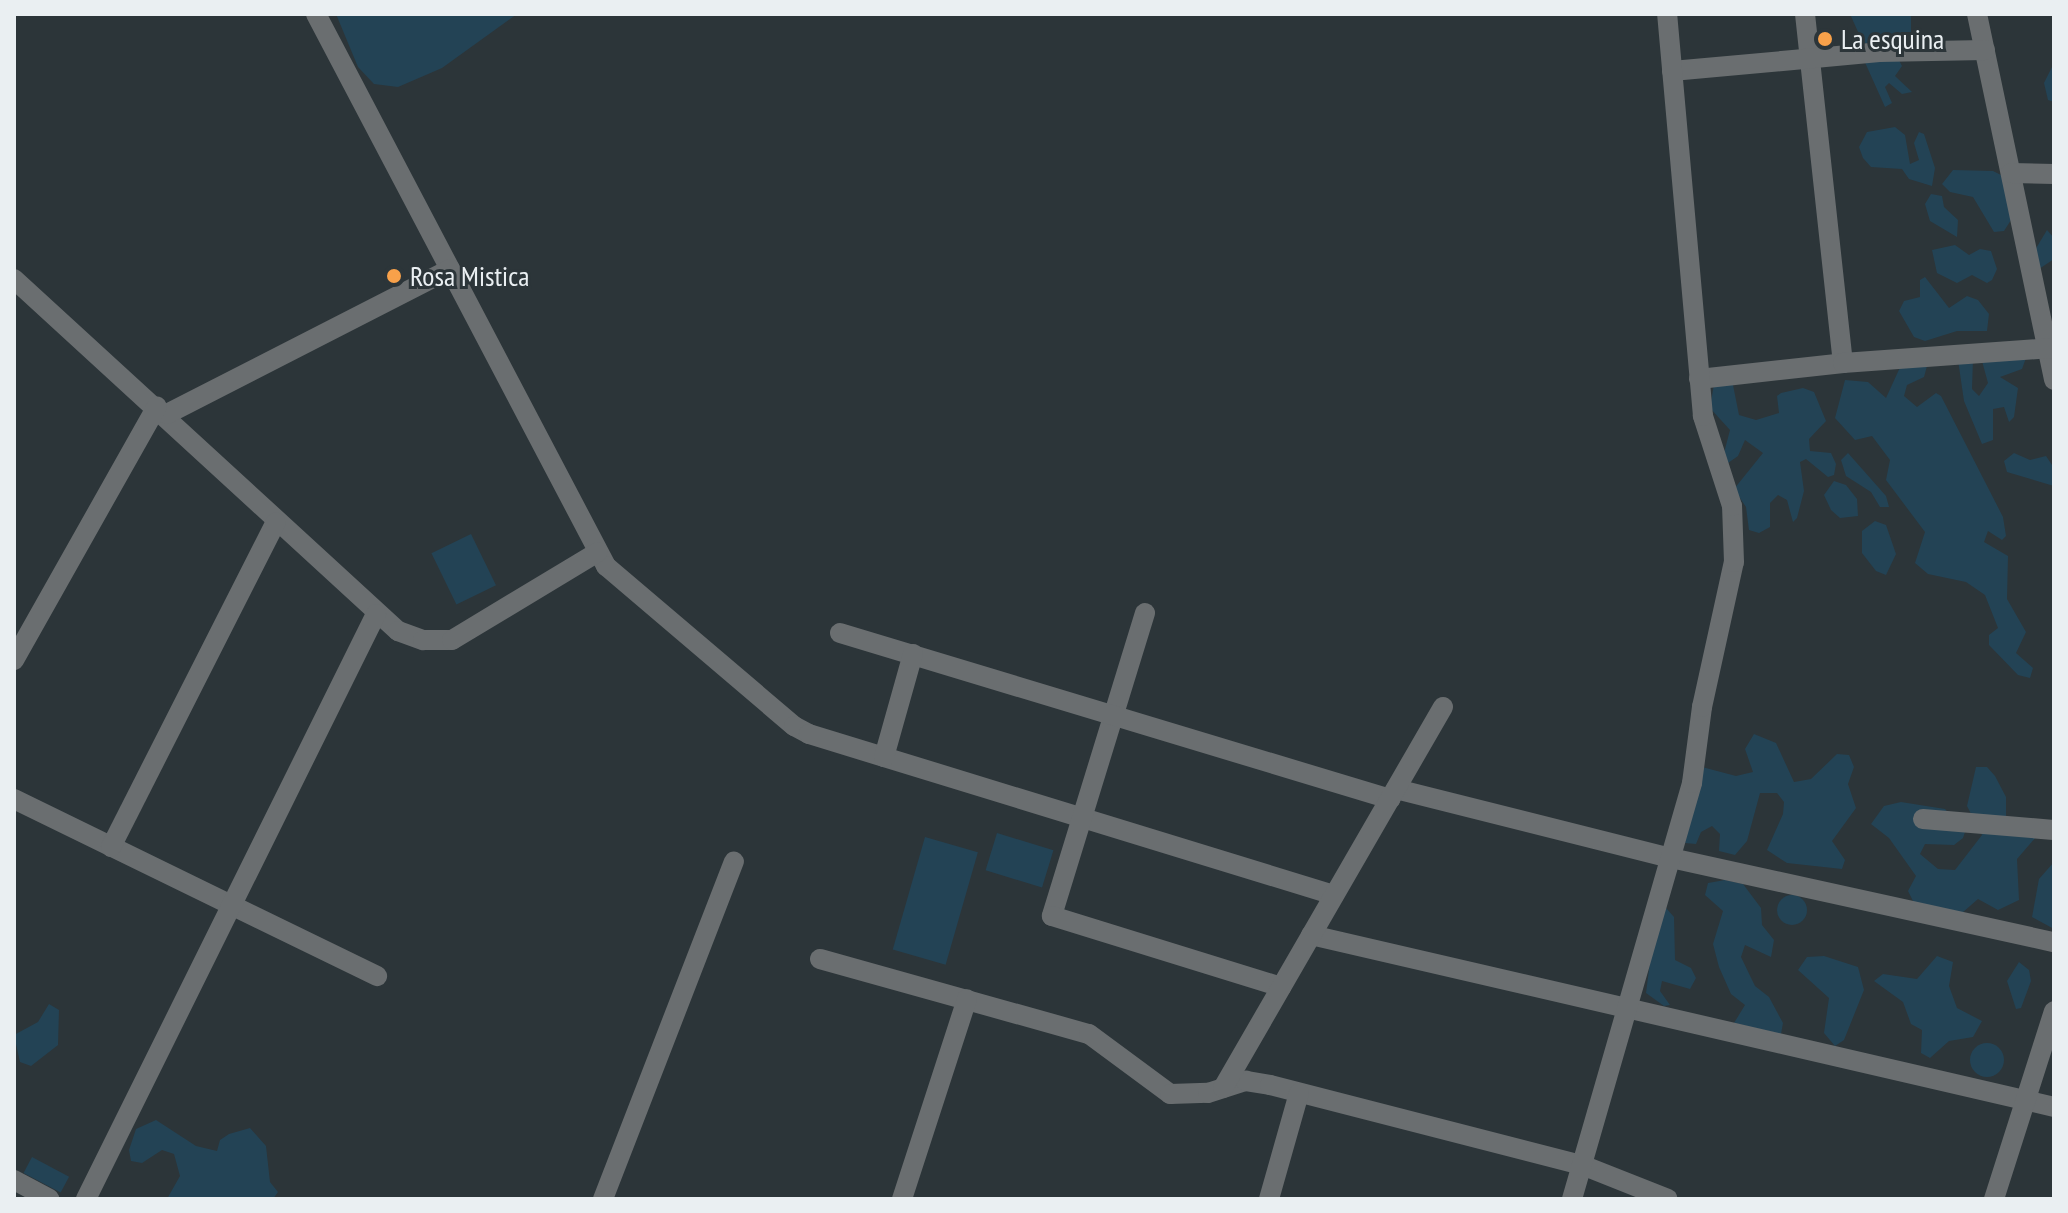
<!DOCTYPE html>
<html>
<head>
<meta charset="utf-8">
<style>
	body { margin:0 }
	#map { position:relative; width:2068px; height:1213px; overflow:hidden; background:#2c3539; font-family:"PT Sans Narrow",sans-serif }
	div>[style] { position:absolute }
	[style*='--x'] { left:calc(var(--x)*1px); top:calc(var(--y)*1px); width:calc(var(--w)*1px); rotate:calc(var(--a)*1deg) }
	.green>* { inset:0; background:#234355; transform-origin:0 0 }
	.round { border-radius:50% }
	.minor>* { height:20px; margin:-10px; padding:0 10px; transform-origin:10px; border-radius:10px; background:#6a6e70 }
	.dots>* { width:22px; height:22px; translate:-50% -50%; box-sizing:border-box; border:4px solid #2c3539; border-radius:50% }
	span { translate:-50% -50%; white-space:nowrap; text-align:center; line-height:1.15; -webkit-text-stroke:6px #2c3539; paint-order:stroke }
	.poi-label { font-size:28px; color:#eaeff2 }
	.left { translate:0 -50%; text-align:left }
	.frame { position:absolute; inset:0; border:16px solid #eaeff2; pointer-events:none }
</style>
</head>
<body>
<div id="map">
	<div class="green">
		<i style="clip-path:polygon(336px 14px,517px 14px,442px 68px,398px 87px,374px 84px,358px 67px)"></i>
		<i style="clip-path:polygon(1850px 14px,1911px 14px,1911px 47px,1863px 43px)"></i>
		<i style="clip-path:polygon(1863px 58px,1899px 60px,1902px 66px,1895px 76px,1912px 92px,1902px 94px,1889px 83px,1885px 87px,1892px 103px,1885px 107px)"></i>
		<i style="clip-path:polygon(2054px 63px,2054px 102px,2048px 100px,2044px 83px)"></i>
		<i style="clip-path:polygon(1895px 127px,1905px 135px,1910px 164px,1919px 160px,1914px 143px,1919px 132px,1924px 134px,1935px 168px,1932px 186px,1909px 179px,1902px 169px,1871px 167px,1863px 158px,1859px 147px,1867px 132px)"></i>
		<i style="clip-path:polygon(1953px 170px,1993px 171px,2003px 176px,2011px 220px,2004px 231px,1994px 232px,1973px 197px,1950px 192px,1942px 184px)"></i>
		<i style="clip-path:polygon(1931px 194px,1942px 196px,1944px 207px,1958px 220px,1957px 237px,1930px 221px,1925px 204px)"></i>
		<i style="clip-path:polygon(2047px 230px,2054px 238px,2054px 259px,2036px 271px,2032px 255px)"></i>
		<i style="clip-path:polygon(1955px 245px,1969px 255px,1980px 249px,1991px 251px,1997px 269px,1992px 280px,1987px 283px,1972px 275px,1957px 283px,1937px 273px,1932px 250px)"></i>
		<i style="clip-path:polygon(1925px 277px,1949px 308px,1967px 296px,1978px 300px,1989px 314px,1987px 331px,1957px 331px,1925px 341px,1914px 337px,1899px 311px,1904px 301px,1920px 297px,1920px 280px)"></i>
		<i style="clip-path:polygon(2026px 358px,2022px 369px,2000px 377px,2018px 388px,2014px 417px,2009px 422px,2004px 407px,1993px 409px,1993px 440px,1982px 444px,1964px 401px,1958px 360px,1973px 359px,1972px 389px,1979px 396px,1988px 383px,1982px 361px)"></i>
		<i style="clip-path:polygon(1902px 363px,1927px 366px,1924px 377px,1907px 385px,1904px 396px,1917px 407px,1936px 393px,1941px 396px,2003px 517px,2006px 536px,2002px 540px,1988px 531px,1984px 542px,2008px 556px,2007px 599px,2026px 632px,2016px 653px,2033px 668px,2030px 678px,2018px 675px,1989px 645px,1989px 635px,1998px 628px,1985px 595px,1966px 582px,1928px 574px,1915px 563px,1925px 532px,1886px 480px,1890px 460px,1872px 436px,1855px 440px,1835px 418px,1845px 380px,1868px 382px,1886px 398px)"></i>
		<i style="clip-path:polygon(1732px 380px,1739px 415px,1756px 420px,1779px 413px,1777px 396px,1781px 393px,1803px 388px,1814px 392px,1826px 421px,1809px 439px,1810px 451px,1831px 453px,1836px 464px,1834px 475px,1828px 477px,1806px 459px,1800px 462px,1804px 491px,1797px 518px,1793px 522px,1787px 500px,1778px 495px,1770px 503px,1770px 527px,1759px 533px,1749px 530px,1746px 507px,1734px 489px,1763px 453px,1745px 440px,1738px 456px,1728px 463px,1724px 453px,1730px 430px,1710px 408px,1714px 384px)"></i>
		<i style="clip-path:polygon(1848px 453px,1886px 496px,1889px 507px,1880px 507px,1871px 492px,1846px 476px,1841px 460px)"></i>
		<i style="clip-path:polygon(2014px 453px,2030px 460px,2046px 456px,2054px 468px,2054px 486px,2007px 472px,2004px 461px)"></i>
		<i style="clip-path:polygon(1834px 481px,1846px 485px,1857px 499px,1858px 516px,1840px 518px,1831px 510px,1824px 495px)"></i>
		<i style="clip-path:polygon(1875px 521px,1886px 525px,1896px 554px,1886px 575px,1876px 571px,1862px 553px,1862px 531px)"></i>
		<i style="left:471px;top:534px;width:57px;height:44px;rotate:64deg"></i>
		<i style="clip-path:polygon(1754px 734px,1776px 743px,1794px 782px,1811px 779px,1837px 754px,1849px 755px,1854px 767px,1848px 784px,1856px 808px,1832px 841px,1845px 860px,1842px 869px,1787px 863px,1767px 850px,1783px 814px,1784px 802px,1777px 793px,1760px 793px,1747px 841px,1735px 855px,1719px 851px,1720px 834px,1712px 826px,1701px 832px,1696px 844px,1685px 843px,1702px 767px,1736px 776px,1753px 772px,1745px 749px)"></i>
		<i style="clip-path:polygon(1976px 767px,1987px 767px,1995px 776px,2006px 797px,2006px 816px,2036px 837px,2017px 859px,2019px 900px,1998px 910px,1978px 899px,1962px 913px,1915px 905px,1908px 891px,1916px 876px,1889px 838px,1871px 824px,1884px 806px,1901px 802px,1945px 809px,1965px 832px,1963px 838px,1954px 845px,1925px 844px,1920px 854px,1938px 869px,1955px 870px,1982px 835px,1967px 806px)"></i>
		<i style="left:997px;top:833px;width:59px;height:39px;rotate:17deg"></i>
		<i style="left:925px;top:837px;width:55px;height:117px;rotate:16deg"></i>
		<i style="clip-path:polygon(2054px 862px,2054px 929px,2032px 917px,2039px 879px)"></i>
		<i style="clip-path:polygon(1725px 880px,1743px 884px,1761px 908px,1762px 925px,1774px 940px,1771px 957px,1745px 945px,1741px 957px,1755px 986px,1769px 997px,1783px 1023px,1781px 1034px,1734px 1023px,1745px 1005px,1731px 994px,1719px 967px,1713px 944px,1723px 911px,1705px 895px,1708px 883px)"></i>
		<i class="round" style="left:1777px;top:895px;width:30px;height:30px"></i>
		<i style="clip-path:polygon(1658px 899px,1674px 917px,1675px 960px,1691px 968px,1696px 978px,1690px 989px,1662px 981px,1660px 991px,1670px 1005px,1664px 1006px,1646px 993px)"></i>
		<i style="clip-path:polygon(1824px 956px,1858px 967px,1864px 990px,1844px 1040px,1835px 1046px,1824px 1033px,1829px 998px,1798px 970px,1807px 957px)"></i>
		<i style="clip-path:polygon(1937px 956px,1953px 962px,1949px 986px,1957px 1008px,1982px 1021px,1973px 1037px,1949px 1041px,1930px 1058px,1921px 1053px,1922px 1030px,1911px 1024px,1903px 1002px,1874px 981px,1883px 974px,1917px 979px)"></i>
		<i style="clip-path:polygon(2019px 962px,2029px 970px,2031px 981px,2021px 1008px,2016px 1009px,2007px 981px)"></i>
		<i style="clip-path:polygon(49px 1004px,59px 1010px,58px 1045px,31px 1066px,20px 1062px,14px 1035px,38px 1022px)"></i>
		<i class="round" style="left:1970px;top:1043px;width:34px;height:34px"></i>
		<i style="clip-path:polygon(156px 1120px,196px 1146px,217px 1151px,220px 1140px,229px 1134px,250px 1128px,266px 1146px,270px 1182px,278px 1192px,273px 1199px,167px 1199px,180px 1176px,174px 1154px,162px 1150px,142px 1163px,131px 1161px,129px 1150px,136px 1129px)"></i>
		<i style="left:32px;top:1157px;width:42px;height:18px;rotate:28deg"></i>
	</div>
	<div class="minor">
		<i style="--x:316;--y:14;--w:624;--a:62.28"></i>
		<i style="--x:606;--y:566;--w:247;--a:40.4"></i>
		<i style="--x:794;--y:726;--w:17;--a:28"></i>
		<i style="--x:809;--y:734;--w:549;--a:17.05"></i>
		<i style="--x:1805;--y:14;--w:351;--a:83.8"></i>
		<i style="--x:1977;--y:14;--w:374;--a:78.1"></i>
		<i style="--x:1672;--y:71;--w:208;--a:-5.2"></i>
		<i style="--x:1879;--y:52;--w:106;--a:-1.1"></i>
		<i style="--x:2011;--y:173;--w:43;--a:1.3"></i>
		<i style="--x:14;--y:279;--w:521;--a:42.51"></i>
		<i style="--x:398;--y:631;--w:27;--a:20"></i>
		<i style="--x:423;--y:640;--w:29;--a:0"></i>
		<i style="--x:452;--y:640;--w:170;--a:-31.1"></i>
		<i style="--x:1699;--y:379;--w:145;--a:-6.3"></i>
		<i style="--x:1843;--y:363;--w:212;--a:-4.1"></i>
		<i style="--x:167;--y:414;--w:318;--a:-27.1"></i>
		<i style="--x:1145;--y:613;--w:317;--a:107.1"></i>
		<i style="--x:1052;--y:916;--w:240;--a:17.2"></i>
		<i style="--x:840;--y:633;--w:575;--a:16.79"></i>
		<i style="--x:14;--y:660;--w:291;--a:-60.6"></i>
		<i style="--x:884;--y:757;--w:107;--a:-74.3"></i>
		<i style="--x:1396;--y:789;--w:284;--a:14.1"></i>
		<i style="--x:1671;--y:858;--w:392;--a:12.4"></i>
		<i style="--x:14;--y:799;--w:404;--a:26"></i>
		<i style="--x:1923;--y:819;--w:131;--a:4.8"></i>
		<i style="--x:111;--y:847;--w:364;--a:-63.1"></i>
		<i style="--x:1311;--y:935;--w:763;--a:13.03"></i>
		<i style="--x:820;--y:959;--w:279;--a:15.6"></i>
		<i style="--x:1089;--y:1034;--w:101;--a:36.5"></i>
		<i style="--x:1170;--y:1094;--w:38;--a:-2"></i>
		<i style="--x:1208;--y:1093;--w:40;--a:-18"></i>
		<i style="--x:1246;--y:1081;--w:24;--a:9"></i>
		<i style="--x:1270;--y:1085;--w:322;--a:14.4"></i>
		<i style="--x:1582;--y:1165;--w:92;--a:21.6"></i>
		<i style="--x:1223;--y:1088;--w:440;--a:-60"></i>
		<i style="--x:14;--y:1180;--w:40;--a:28"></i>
		<i style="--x:86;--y:1199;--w:653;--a:-63.63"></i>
		<i style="--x:603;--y:1199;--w:362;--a:-68.8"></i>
		<i style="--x:902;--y:1199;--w:210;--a:-72"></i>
		<i style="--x:1269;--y:1199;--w:110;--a:-74.2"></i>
		<i style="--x:1572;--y:1199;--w:433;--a:-73.9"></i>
		<i style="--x:1692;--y:783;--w:77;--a:-82.5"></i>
		<i style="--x:1702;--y:707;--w:148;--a:-77.6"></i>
		<i style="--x:1734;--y:562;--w:56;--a:-92"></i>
		<i style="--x:1732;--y:506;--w:95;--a:-107.9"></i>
		<i style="--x:1703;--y:416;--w:404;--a:-95.1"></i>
		<i style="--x:1994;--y:1199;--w:197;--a:-72.3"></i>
	</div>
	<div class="dots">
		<i style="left:1825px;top:39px;background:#f8a14a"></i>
		<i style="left:394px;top:276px;background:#f8a14a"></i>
	</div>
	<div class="poi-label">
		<span class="left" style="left:1841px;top:39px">La esquina</span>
		<span class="left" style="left:410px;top:276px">Rosa Mistica</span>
	</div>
	<div class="frame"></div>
</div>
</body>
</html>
